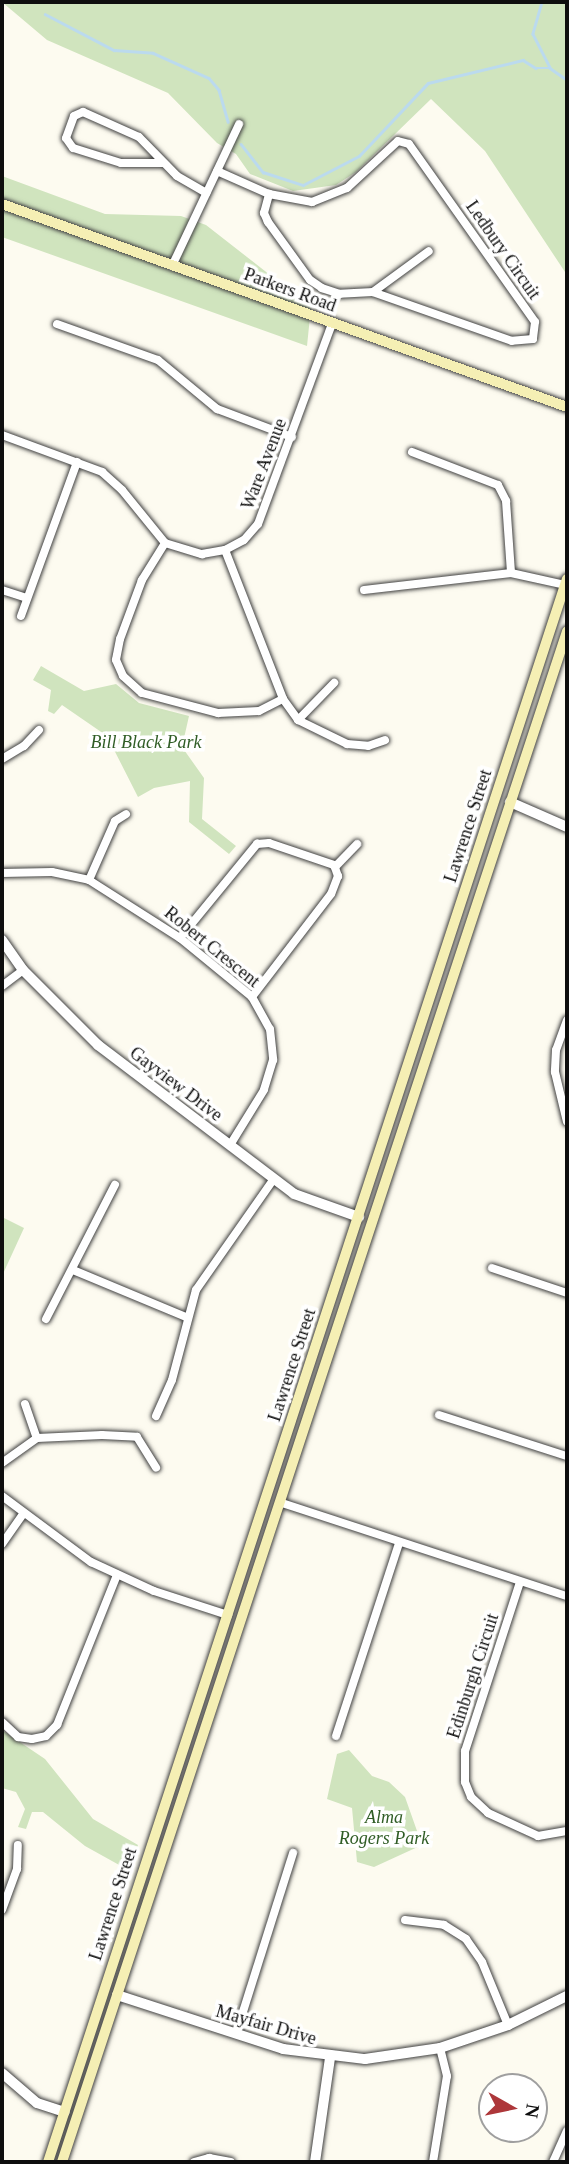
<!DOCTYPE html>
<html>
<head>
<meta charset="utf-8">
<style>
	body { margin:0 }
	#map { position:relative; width:569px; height:2164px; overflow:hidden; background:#fdfbf0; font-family:Georgia,serif }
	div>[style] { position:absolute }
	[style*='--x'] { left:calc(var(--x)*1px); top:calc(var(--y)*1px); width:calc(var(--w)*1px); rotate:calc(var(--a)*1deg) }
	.green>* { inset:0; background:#d0e4be }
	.stream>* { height:2.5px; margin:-1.25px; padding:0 1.25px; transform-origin:1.25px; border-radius:1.25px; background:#bbdaee }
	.roads { filter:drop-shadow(0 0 2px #414141) drop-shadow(0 0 2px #414141) }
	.minor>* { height:8px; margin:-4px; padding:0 4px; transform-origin:4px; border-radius:4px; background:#fff }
	.tertiary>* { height:10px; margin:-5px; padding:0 5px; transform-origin:5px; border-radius:5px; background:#fff }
	.secondary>* { height:10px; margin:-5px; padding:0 5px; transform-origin:5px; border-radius:5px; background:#f5efb4 }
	span { translate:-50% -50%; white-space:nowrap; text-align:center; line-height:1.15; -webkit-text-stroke:7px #fff; paint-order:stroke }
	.street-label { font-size:18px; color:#0e0e0e }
	.park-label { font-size:18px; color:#305d26; font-style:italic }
	.frame { position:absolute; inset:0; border:4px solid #0e0e0e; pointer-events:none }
	.north { position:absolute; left:478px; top:2073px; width:70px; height:70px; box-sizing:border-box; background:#fff; border:2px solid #9f9f9f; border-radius:50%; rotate:99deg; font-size:19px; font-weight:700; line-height:28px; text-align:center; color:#0e0e0e }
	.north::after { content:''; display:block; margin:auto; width:24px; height:32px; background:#ad373a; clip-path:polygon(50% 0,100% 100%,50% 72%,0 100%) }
</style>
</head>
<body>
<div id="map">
	<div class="green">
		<i style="clip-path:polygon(2px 2px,567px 2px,567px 275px,485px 151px,431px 99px,356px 172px,336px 185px,293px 191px,250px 174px,236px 154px,217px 143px,168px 93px,47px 40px)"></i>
		<i style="clip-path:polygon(2px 176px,105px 214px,181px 216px,206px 225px,311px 307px,307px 346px,2px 237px)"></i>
		<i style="clip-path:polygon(41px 666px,84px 691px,116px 684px,139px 703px,189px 716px,182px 747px,204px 778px,202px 819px,236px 846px,229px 854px,189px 822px,190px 781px,154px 788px,138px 797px,107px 736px,62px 705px,54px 714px,48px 711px,51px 690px,33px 680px)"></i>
		<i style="clip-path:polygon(2px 1217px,24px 1228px,2px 1276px)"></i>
		<i style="clip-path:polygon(2px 1730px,45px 1759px,93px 1819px,138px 1845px,130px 1871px,85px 1846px,43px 1812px,32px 1812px,26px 1829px,18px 1827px,25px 1809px,16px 1792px,2px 1788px)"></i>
		<i style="clip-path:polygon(349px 1750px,372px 1776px,389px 1782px,405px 1797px,422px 1845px,374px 1867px,357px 1862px,352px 1808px,327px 1799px,337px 1754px)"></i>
	</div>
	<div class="stream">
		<i style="--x:542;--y:2;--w:33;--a:106"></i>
		<i style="--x:533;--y:34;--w:38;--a:63"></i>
		<i style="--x:550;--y:68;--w:21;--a:35"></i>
		<i style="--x:45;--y:14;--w:78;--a:27.6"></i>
		<i style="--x:114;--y:50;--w:39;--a:4"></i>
		<i style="--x:153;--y:53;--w:61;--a:24.1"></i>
		<i style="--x:209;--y:78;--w:16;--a:50"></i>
		<i style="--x:219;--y:90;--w:33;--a:74"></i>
		<i style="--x:241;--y:144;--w:36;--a:52"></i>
		<i style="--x:263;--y:172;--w:42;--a:18"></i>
		<i style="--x:303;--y:185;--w:63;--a:-27.4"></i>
		<i style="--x:359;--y:156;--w:100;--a:-46.6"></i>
		<i style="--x:428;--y:83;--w:98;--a:-13.6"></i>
		<i style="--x:523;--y:60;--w:15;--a:32"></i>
		<i style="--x:536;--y:68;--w:14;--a:0"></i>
	</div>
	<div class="roads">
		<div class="minor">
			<i style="--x:163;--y:163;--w:42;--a:180"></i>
			<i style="--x:121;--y:163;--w:50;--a:-162.6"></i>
			<i style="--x:73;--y:148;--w:12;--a:-125"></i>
			<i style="--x:66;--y:138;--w:23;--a:-70"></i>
			<i style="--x:74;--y:116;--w:10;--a:-24"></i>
			<i style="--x:83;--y:112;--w:61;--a:24.1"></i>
			<i style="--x:139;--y:137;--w:54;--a:45.7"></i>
			<i style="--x:177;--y:176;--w:34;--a:30"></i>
			<i style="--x:217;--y:171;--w:57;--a:23.9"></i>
			<i style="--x:269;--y:194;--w:44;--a:10.5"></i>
			<i style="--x:312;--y:202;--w:38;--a:-22"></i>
			<i style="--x:347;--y:188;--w:69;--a:-42.7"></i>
			<i style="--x:398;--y:141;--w:11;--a:15"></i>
			<i style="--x:409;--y:144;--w:218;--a:54.7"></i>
			<i style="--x:535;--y:322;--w:17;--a:97"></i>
			<i style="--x:533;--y:339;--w:21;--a:175"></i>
			<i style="--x:512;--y:341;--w:147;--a:-160.6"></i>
			<i style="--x:373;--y:292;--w:33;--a:177"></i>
			<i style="--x:340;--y:294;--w:19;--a:-162"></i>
			<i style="--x:322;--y:288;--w:14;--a:-146"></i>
			<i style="--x:310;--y:280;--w:72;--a:-125.9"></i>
			<i style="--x:268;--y:222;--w:10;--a:-114"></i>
			<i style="--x:264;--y:213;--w:20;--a:-75"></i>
			<i style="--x:172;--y:266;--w:157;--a:-64.7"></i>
			<i style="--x:373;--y:292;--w:69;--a:-36.2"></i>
			<i style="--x:57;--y:324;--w:107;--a:19.6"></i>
			<i style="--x:158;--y:360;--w:77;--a:39.7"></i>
			<i style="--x:217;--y:409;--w:80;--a:20.5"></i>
			<i style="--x:2;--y:435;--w:107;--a:20.3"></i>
			<i style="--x:102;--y:472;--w:27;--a:42"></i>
			<i style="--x:122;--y:490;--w:68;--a:50.9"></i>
			<i style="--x:165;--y:543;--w:39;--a:17"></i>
			<i style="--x:202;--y:554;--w:23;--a:-10"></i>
			<i style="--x:225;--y:550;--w:21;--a:-28"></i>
			<i style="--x:244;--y:540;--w:21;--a:-49"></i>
			<i style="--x:258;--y:524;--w:213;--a:-69.7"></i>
			<i style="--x:412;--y:452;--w:92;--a:21"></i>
			<i style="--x:498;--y:485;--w:18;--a:63"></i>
			<i style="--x:506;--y:501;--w:72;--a:86"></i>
			<i style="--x:165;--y:543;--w:44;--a:121.9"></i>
			<i style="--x:142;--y:580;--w:63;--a:110.4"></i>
			<i style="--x:120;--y:639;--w:21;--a:101"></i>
			<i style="--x:116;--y:660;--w:17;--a:66"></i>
			<i style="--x:123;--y:676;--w:25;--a:42"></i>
			<i style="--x:142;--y:693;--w:79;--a:14.7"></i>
			<i style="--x:218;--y:713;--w:41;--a:-2.8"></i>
			<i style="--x:259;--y:711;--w:27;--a:-27"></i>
			<i style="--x:225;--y:550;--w:160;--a:68.7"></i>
			<i style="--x:283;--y:699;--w:26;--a:54"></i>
			<i style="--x:298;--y:720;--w:55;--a:26.1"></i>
			<i style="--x:347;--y:744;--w:21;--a:5"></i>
			<i style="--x:368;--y:746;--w:18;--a:-19"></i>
			<i style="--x:2;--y:590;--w:26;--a:18"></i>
			<i style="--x:364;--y:590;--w:148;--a:-6.6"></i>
			<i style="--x:511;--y:573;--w:55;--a:12.5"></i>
			<i style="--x:21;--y:616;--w:164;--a:-70"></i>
			<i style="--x:298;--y:720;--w:52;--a:-45.8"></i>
			<i style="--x:2;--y:759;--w:26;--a:-31"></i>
			<i style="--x:24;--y:746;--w:22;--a:-47"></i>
			<i style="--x:335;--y:867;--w:32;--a:-46"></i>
			<i style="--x:2;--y:873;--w:50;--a:-1.1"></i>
			<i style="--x:52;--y:872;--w:38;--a:12"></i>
			<i style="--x:89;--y:880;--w:108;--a:32.5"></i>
			<i style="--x:180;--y:938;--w:93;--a:39.3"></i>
			<i style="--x:252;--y:997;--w:37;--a:61"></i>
			<i style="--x:270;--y:1029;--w:31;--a:84"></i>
			<i style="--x:273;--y:1060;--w:31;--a:107"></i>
			<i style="--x:264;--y:1090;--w:65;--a:121.7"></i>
			<i style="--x:89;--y:880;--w:64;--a:-66.2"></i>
			<i style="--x:115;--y:821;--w:13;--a:-32"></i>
			<i style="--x:180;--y:938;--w:122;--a:-50.7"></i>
			<i style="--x:257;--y:844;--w:12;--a:-5"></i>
			<i style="--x:269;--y:843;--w:69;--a:18.7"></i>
			<i style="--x:334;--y:865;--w:12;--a:70"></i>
			<i style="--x:338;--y:876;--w:19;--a:111"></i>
			<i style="--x:331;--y:894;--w:130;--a:127.5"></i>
			<i style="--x:2;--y:986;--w:26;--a:-37"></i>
			<i style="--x:567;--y:1020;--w:32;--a:110"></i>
			<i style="--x:556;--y:1050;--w:22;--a:93"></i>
			<i style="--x:555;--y:1072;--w:51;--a:76.5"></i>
			<i style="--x:492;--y:1268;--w:79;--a:18.4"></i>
			<i style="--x:73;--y:1270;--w:122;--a:22.6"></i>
			<i style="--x:46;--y:1319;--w:151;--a:-62.8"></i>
			<i style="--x:25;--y:1404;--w:36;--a:71"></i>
			<i style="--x:439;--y:1415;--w:134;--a:17.8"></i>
			<i style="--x:156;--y:1416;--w:39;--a:-66"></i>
			<i style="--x:172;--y:1380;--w:93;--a:-75.1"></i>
			<i style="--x:196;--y:1290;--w:134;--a:-55"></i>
			<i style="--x:2;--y:1463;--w:43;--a:-35.5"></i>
			<i style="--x:37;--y:1438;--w:65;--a:-2.6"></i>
			<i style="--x:102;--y:1435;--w:35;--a:3"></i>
			<i style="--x:137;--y:1437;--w:36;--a:58"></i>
			<i style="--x:2;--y:1496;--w:111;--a:36.6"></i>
			<i style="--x:91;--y:1562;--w:69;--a:24.7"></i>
			<i style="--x:154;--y:1591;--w:78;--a:18"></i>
			<i style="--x:282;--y:1503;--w:300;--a:18.1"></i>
			<i style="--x:2;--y:1544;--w:37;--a:-55"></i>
			<i style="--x:520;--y:1582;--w:178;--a:108"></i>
			<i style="--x:465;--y:1751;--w:31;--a:90"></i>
			<i style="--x:465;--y:1782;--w:16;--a:68"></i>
			<i style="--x:471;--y:1797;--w:23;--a:43"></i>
			<i style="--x:488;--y:1813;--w:55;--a:24.7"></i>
			<i style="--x:538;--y:1836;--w:29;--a:-10"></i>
			<i style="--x:2;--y:1722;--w:22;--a:43"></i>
			<i style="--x:18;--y:1737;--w:14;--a:8"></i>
			<i style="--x:32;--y:1739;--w:14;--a:-12"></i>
			<i style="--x:46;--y:1736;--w:16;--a:-45"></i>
			<i style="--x:57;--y:1725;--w:162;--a:-68.2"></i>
			<i style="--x:336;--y:1736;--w:203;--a:-71.9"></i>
			<i style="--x:2;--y:1910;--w:44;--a:-69.9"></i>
			<i style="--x:17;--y:1869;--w:24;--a:-88"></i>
			<i style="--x:405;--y:1920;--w:39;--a:7"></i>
			<i style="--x:444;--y:1925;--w:26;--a:32"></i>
			<i style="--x:466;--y:1939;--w:28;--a:55"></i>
			<i style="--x:482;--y:1962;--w:68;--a:67.6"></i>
			<i style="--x:236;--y:2034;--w:190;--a:-72.5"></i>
			<i style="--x:194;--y:2162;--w:16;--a:-15"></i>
			<i style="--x:209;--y:2158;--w:22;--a:10"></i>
			<i style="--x:433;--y:2162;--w:87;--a:-80.8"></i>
			<i style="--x:447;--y:2076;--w:29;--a:-104"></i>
			<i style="--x:553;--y:2162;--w:34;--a:-66"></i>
		</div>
		<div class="tertiary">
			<i style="--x:510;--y:802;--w:62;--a:23.7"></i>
			<i style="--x:2;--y:940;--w:37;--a:55"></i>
			<i style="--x:23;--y:970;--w:106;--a:45"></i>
			<i style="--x:98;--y:1045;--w:246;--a:37.2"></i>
			<i style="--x:294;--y:1194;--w:69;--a:19.5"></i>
			<i style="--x:117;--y:1995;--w:175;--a:18"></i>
			<i style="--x:283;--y:2049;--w:83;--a:7"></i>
			<i style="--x:365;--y:2059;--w:76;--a:-8.3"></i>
			<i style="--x:440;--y:2048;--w:72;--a:-18.7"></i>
			<i style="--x:508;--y:2025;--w:66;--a:-26.2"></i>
			<i style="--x:2;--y:2073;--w:46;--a:40.6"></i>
			<i style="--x:37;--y:2103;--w:29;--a:18"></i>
			<i style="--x:315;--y:2162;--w:105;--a:-81.8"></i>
		</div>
		<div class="secondary">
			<i style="--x:2;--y:204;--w:600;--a:19.76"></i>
			<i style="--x:48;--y:2162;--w:1666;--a:-71.85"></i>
			<i style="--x:62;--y:2162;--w:1612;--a:-71.74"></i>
		</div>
	</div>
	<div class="street-label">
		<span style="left:503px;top:250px;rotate:55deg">Ledbury Circuit</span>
		<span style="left:290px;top:290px;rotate:20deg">Parkers Road</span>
		<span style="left:264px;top:464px;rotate:-69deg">Ware Avenue</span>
		<span style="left:468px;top:826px;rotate:-72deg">Lawrence Street</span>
		<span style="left:212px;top:947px;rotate:39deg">Robert Crescent</span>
		<span style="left:176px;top:1084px;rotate:37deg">Gayview Drive</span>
		<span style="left:292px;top:1365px;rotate:-72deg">Lawrence Street</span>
		<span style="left:473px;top:1676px;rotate:-72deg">Edinburgh Circuit</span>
		<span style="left:113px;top:1904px;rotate:-72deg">Lawrence Street</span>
		<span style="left:266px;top:2025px;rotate:16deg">Mayfair Drive</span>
	</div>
	<div class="park-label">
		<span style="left:146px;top:742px">Bill Black Park</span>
		<span style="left:384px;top:1828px">Alma<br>Rogers Park</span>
	</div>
	<div class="frame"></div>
	<div class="north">N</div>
</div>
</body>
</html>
